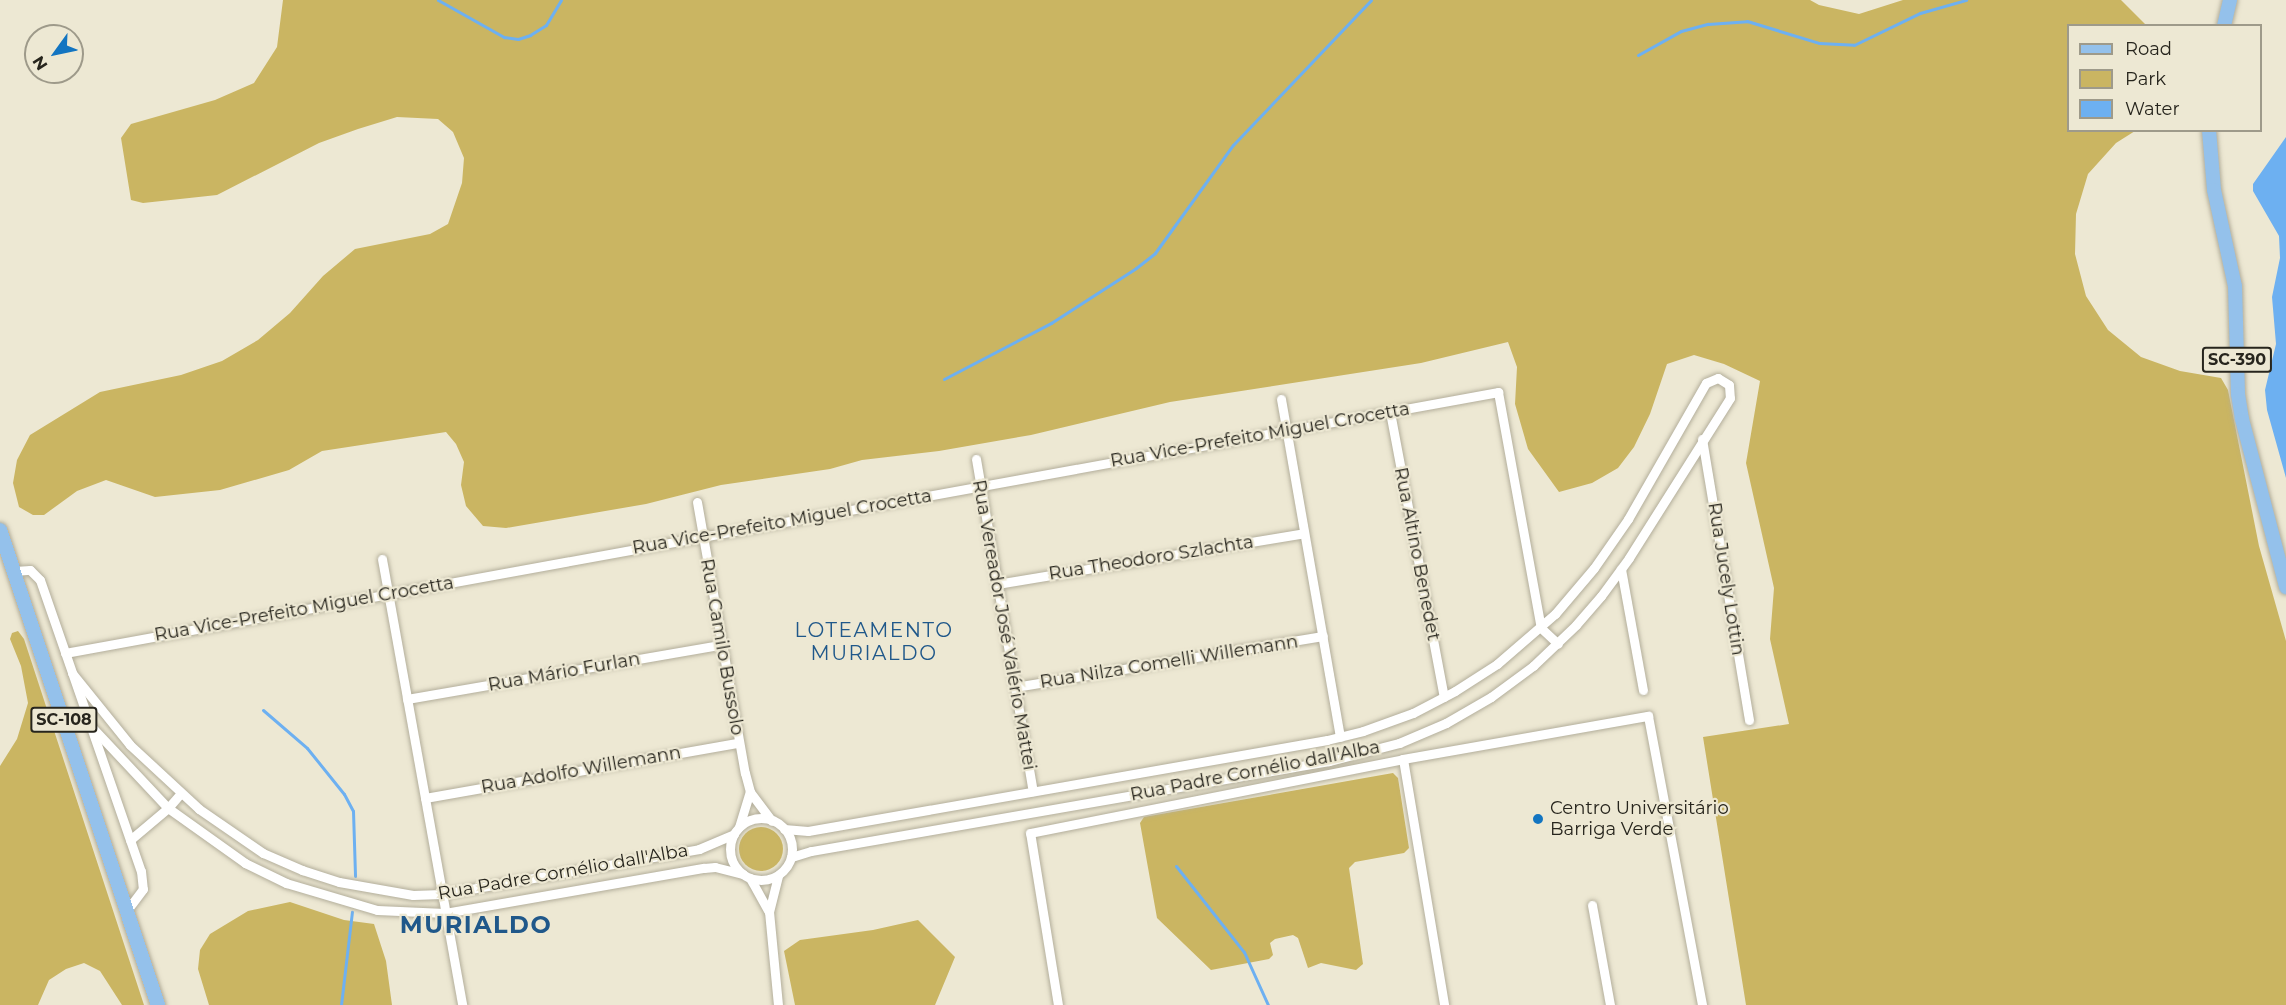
<!DOCTYPE html>
<html>
<head>
<meta charset="utf-8">
<style>
	body { margin:0 }
	#map { position:relative; width:2286px; height:1005px; overflow:hidden; background:#ede8d3; font-family:Montserrat,sans-serif }
	div>[style] { position:absolute }
	[style*='--x'] { left:calc(var(--x)*1px); top:calc(var(--y)*1px); width:calc(var(--w)*1px); rotate:calc(var(--a)*1deg) }
	.green>* { inset:0; background:#cab562 }
	.round { border-radius:50% }
	.water>* { inset:0; background:#6db0f1 }
	.stream>* { height:3px; margin:-1.5px; padding:0 1.5px; transform-origin:1.5px; border-radius:1.5px; background:#6db0f1 }
	.roads { filter:drop-shadow(0 0 2px #b3ae9b) drop-shadow(0 0 2px #b3ae9b) }
	.minor>* { height:9px; margin:-4.5px; padding:0 4.5px; transform-origin:4.5px; border-radius:4.5px; background:#fff }
	.minor>.ring { margin:-4.5px; padding:0; box-sizing:content-box; background:none; border:9px solid #fff; border-radius:50% }
	.primary>* { height:14px; margin:-7px; padding:0 7px; transform-origin:7px; border-radius:7px; background:#94c1eb }
	.dots>* { width:16px; height:16px; translate:-50% -50%; box-sizing:border-box; border:3px solid #ede8d3; border-radius:50% }
	span { translate:-50% -50%; white-space:nowrap; text-align:center; line-height:1.15; -webkit-text-stroke:4.5px #ede8d3; paint-order:stroke }
	.shield-label span { padding:2px 4px; background:#ede8d3; border:2px solid; border-radius:4px; -webkit-text-stroke-width:0 }
	.shield-label { font-size:16px; color:#27251d; font-weight:700 }
	.street-label { font-size:18px; color:#27251d }
	.poi-label { font-size:18px; color:#27251d }
	.left { translate:0 -50%; text-align:left }
	.neighbourhood-label { font-size:20px; color:#20588a; letter-spacing:1.5px }
	.district-label { font-size:24px; color:#20588a; font-weight:700; letter-spacing:1.5px }
	.legend { position:absolute; left:2067px; top:24px; width:195px; height:108px; box-sizing:border-box; background:#ede8d3; border:2px solid #9e9a8a; margin:0; padding:8px 10px; list-style:none; font-size:18px; color:#27251d }
	.legend li { display:flex; align-items:center; gap:12px; height:30px }
	.legend b { width:30px; border:2px solid #9e9a8a }
	.north { position:absolute; left:24px; top:24px; width:60px; height:60px; box-sizing:border-box; background:#ede8d3; border:2px solid #9e9a8a; border-radius:50%; rotate:237deg; font-size:16px; font-weight:700; line-height:24px; text-align:center; color:#27251d }
	.north::after { content:''; display:block; margin:auto; width:21px; height:27px; background:#1375c1; clip-path:polygon(50% 0,100% 100%,50% 72%,0 100%) }
</style>
</head>
<body>
<div id="map">
	<div class="green">
		<i style="clip-path:polygon(283px 0,1810px 0,1819px 5px,1859px 14px,1903px 0,2121px 0,2146px 25px,2068px 26px,2068px 130px,2135px 131px,2116px 143px,2088px 174px,2076px 214px,2075px 254px,2086px 296px,2108px 330px,2141px 357px,2180px 371px,2221px 378px,2228px 390px,2259px 546px,2286px 641px,2286px 1005px,1746px 1005px,1703px 737px,1789px 724px,1770px 639px,1774px 588px,1746px 463px,1760px 381px,1724px 364px,1694px 355px,1667px 364px,1650px 414px,1634px 447px,1618px 468px,1592px 483px,1559px 492px,1528px 449px,1515px 404px,1517px 367px,1508px 342px,1421px 363px,1170px 402px,1031px 435px,939px 451px,862px 460px,830px 469px,721px 485px,646px 504px,506px 528px,483px 526px,466px 506px,461px 485px,464px 462px,456px 444px,446px 432px,322px 451px,289px 470px,220px 490px,155px 497px,106px 480px,77px 491px,44px 515px,33px 515px,19px 507px,13px 483px,17px 460px,30px 435px,100px 392px,181px 375px,222px 361px,258px 340px,290px 313px,323px 276px,355px 249px,430px 234px,448px 224px,462px 183px,464px 158px,453px 132px,438px 119px,397px 117px,358px 129px,319px 143px,217px 195px,143px 203px,131px 200px,121px 138px,131px 124px,215px 100px,254px 83px,277px 47px)"></i>
		<i style="clip-path:polygon(18px 631px,24px 639px,144px 1005px,122px 1005px,100px 971px,84px 963px,66px 969px,49px 980px,38px 1005px,0 1005px,0 766px,17px 739px,28px 703px,21px 666px,10px 639px,12px 633px)"></i>
		<i style="clip-path:polygon(1393px 773px,1398px 778px,1409px 848px,1404px 853px,1355px 862px,1349px 868px,1363px 964px,1356px 970px,1321px 963px,1308px 968px,1298px 938px,1293px 935px,1275px 939px,1270px 943px,1273px 955px,1269px 959px,1211px 970px,1157px 918px,1140px 823px,1144px 817px)"></i>
		<i class="round" style="left:739px;top:827px;width:44px;height:44px"></i>
		<i style="clip-path:polygon(290px 902px,344px 920px,374px 924px,386px 961px,392px 1005px,209px 1005px,198px 969px,200px 950px,210px 934px,248px 911px)"></i>
		<i style="clip-path:polygon(918px 920px,955px 957px,935px 1005px,795px 1005px,784px 951px,800px 940px,873px 930px)"></i>
	</div>
	<div class="water">
		<i style="clip-path:polygon(2286px 137px,2286px 478px,2267px 410px,2265px 390px,2276px 344px,2272px 297px,2280px 258px,2279px 236px,2253px 191px,2253px 184px)"></i>
	</div>
	<div class="stream">
		<i style="--x:438;--y:0;--w:76;--a:29.3"></i>
		<i style="--x:504;--y:37;--w:14;--a:8"></i>
		<i style="--x:518;--y:39;--w:13;--a:-18"></i>
		<i style="--x:530;--y:35;--w:19;--a:-32"></i>
		<i style="--x:546;--y:25;--w:29;--a:-59"></i>
		<i style="--x:1638;--y:55;--w:49;--a:-29.2"></i>
		<i style="--x:1681;--y:31;--w:28;--a:-15"></i>
		<i style="--x:1708;--y:24;--w:39;--a:-4"></i>
		<i style="--x:1747;--y:21;--w:75;--a:17"></i>
		<i style="--x:1819;--y:43;--w:35;--a:3"></i>
		<i style="--x:1854;--y:45;--w:73;--a:-25.9"></i>
		<i style="--x:1920;--y:13;--w:48;--a:-15.8"></i>
		<i style="--x:944;--y:379;--w:121;--a:-27.6"></i>
		<i style="--x:1051;--y:323;--w:101;--a:-32.9"></i>
		<i style="--x:1136;--y:268;--w:24;--a:-38"></i>
		<i style="--x:1155;--y:253;--w:133;--a:-54.2"></i>
		<i style="--x:1233;--y:145;--w:200;--a:-46.4"></i>
		<i style="--x:263;--y:710;--w:58;--a:40.8"></i>
		<i style="--x:307;--y:748;--w:59;--a:51.2"></i>
		<i style="--x:344;--y:794;--w:19;--a:62"></i>
		<i style="--x:353;--y:811;--w:65;--a:88.2"></i>
		<i style="--x:1176;--y:866;--w:110;--a:51.7"></i>
		<i style="--x:1244;--y:952;--w:58;--a:65.6"></i>
		<i style="--x:341;--y:1005;--w:94;--a:-83.3"></i>
	</div>
	<div class="roads">
		<div class="minor">
			<i style="--x:1281;--y:399;--w:343;--a:80.1"></i>
			<i style="--x:1390;--y:412;--w:290;--a:79.3"></i>
			<i style="--x:1702;--y:439;--w:285;--a:80.5"></i>
			<i style="--x:976;--y:459;--w:337;--a:80.3"></i>
			<i style="--x:697;--y:502;--w:275;--a:80"></i>
			<i style="--x:745;--y:773;--w:20;--a:75"></i>
			<i style="--x:750;--y:792;--w:36;--a:53"></i>
			<i style="--x:382;--y:559;--w:453;--a:79.8"></i>
			<i style="--x:1621;--y:569;--w:123;--a:79.7"></i>
			<i style="--x:14;--y:571;--w:16;--a:-4"></i>
			<i style="--x:30;--y:570;--w:14;--a:45"></i>
			<i style="--x:40;--y:580;--w:308;--a:70.9"></i>
			<i style="--x:141;--y:871;--w:18;--a:84"></i>
			<i style="--x:143;--y:889;--w:26;--a:127"></i>
			<i style="--x:997;--y:584;--w:311;--a:-9.4"></i>
			<i style="--x:65;--y:653;--w:1457;--a:-10.32"></i>
			<i style="--x:1498;--y:392;--w:240;--a:79.7"></i>
			<i style="--x:1541;--y:628;--w:23;--a:43"></i>
			<i style="--x:72;--y:673;--w:92;--a:51.1"></i>
			<i style="--x:130;--y:745;--w:94;--a:42.8"></i>
			<i style="--x:199;--y:809;--w:78;--a:34.5"></i>
			<i style="--x:263;--y:853;--w:43;--a:23.6"></i>
			<i style="--x:302;--y:870;--w:39;--a:18"></i>
			<i style="--x:339;--y:882;--w:75;--a:10"></i>
			<i style="--x:413;--y:895;--w:29;--a:-2"></i>
			<i style="--x:442;--y:894;--w:261;--a:-9.9"></i>
			<i style="--x:699;--y:849;--w:38;--a:-23"></i>
			<i style="--x:1015;--y:687;--w:312;--a:-9.4"></i>
			<i style="--x:407;--y:699;--w:319;--a:-9.8"></i>
			<i style="--x:90;--y:725;--w:114;--a:46.8"></i>
			<i style="--x:168;--y:808;--w:95;--a:35.5"></i>
			<i style="--x:245;--y:863;--w:46;--a:26"></i>
			<i style="--x:286;--y:883;--w:95;--a:16.5"></i>
			<i style="--x:377;--y:910;--w:68;--a:2.5"></i>
			<i style="--x:445;--y:913;--w:263;--a:-9.9"></i>
			<i style="--x:704;--y:868;--w:11;--a:-5"></i>
			<i style="--x:715;--y:867;--w:29;--a:14"></i>
			<i style="--x:1403;--y:759;--w:249;--a:80.5"></i>
			<i style="--x:425;--y:798;--w:318;--a:-10"></i>
			<i class="ring" style="left:730px;top:818px;width:53px;height:53px"></i>
			<i style="--x:739;--y:827;--w:37;--a:-73"></i>
			<i style="--x:784;--y:829;--w:24;--a:5"></i>
			<i style="--x:808;--y:831;--w:527;--a:-9.94"></i>
			<i style="--x:1327;--y:740;--w:37;--a:-14"></i>
			<i style="--x:1363;--y:731;--w:53;--a:-19.8"></i>
			<i style="--x:1413;--y:713;--w:47;--a:-27.6"></i>
			<i style="--x:1455;--y:691;--w:50;--a:-32.7"></i>
			<i style="--x:1497;--y:664;--w:77;--a:-40.8"></i>
			<i style="--x:1555;--y:614;--w:60;--a:-49.7"></i>
			<i style="--x:1594;--y:568;--w:60;--a:-55.2"></i>
			<i style="--x:1628;--y:519;--w:157;--a:-60.2"></i>
			<i style="--x:1706;--y:383;--w:13;--a:-23"></i>
			<i style="--x:1718;--y:378;--w:13;--a:32"></i>
			<i style="--x:1729;--y:385;--w:13;--a:86"></i>
			<i style="--x:1730;--y:398;--w:189;--a:122.3"></i>
			<i style="--x:1629;--y:558;--w:47;--a:126.4"></i>
			<i style="--x:1601;--y:596;--w:38;--a:131"></i>
			<i style="--x:1576;--y:625;--w:59;--a:136.4"></i>
			<i style="--x:1533;--y:666;--w:52;--a:143.6"></i>
			<i style="--x:1491;--y:697;--w:52;--a:150"></i>
			<i style="--x:1446;--y:723;--w:51;--a:156.9"></i>
			<i style="--x:1399;--y:743;--w:72;--a:165.6"></i>
			<i style="--x:1329;--y:761;--w:526;--a:170.14"></i>
			<i style="--x:811;--y:851;--w:21;--a:163"></i>
			<i style="--x:130;--y:840;--w:50;--a:-40.1"></i>
			<i style="--x:168;--y:808;--w:18;--a:-49"></i>
			<i style="--x:750;--y:878;--w:37;--a:61"></i>
			<i style="--x:1592;--y:905;--w:102;--a:79.8"></i>
			<i style="--x:778;--y:1005;--w:93;--a:-95.5"></i>
			<i style="--x:769;--y:912;--w:38;--a:-76"></i>
			<i style="--x:1058;--y:1005;--w:174;--a:-99.2"></i>
			<i style="--x:1030;--y:833;--w:380;--a:-11.2"></i>
			<i style="--x:1403;--y:759;--w:249;--a:-10"></i>
			<i style="--x:1648;--y:716;--w:294;--a:79.4"></i>
		</div>
		<div class="primary">
			<i style="--x:2224;--y:26;--w:27;--a:-77"></i>
			<i style="--x:2209;--y:130;--w:60;--a:85.2"></i>
			<i style="--x:2214;--y:190;--w:98;--a:77.7"></i>
			<i style="--x:2235;--y:286;--w:108;--a:88.4"></i>
			<i style="--x:2238;--y:394;--w:25;--a:81"></i>
			<i style="--x:2242;--y:419;--w:174;--a:75.3"></i>
			<i style="--x:0;--y:530;--w:501;--a:71.6"></i>
		</div>
	</div>
	<div class="dots">
		<i style="left:1538px;top:819px;background:#1375c1"></i>
	</div>
	<div class="shield-label">
		<span style="left:2237px;top:360px">SC-390</span>
		<span style="left:64px;top:720px">SC-108</span>
	</div>
	<div class="street-label">
		<span style="left:1260px;top:435px;rotate:-10deg">Rua Vice-Prefeito Miguel Crocetta</span>
		<span style="left:782px;top:522px;rotate:-10deg">Rua Vice-Prefeito Miguel Crocetta</span>
		<span style="left:1417px;top:554px;rotate:79deg">Rua Altino Benedet</span>
		<span style="left:1151px;top:558px;rotate:-9deg">Rua Theodoro Szlachta</span>
		<span style="left:1726px;top:579px;rotate:81deg">Rua Jucely Lottin</span>
		<span style="left:304px;top:609px;rotate:-10deg">Rua Vice-Prefeito Miguel Crocetta</span>
		<span style="left:1004px;top:625px;rotate:80deg">Rua Vereador José Valério Mattei</span>
		<span style="left:722px;top:647px;rotate:80deg">Rua Camilo Bussolo</span>
		<span style="left:1169px;top:662px;rotate:-9deg">Rua Nilza Comelli Willemann</span>
		<span style="left:564px;top:672px;rotate:-10deg">Rua Mário Furlan</span>
		<span style="left:581px;top:770px;rotate:-10deg">Rua Adolfo Willemann</span>
		<span style="left:1255px;top:771px;rotate:-11deg">Rua Padre Cornélio dall'Alba</span>
		<span style="left:563px;top:872px;rotate:-10deg">Rua Padre Cornélio dall'Alba</span>
	</div>
	<div class="poi-label">
		<span class="left" style="left:1550px;top:819px">Centro Universitário<br>Barriga Verde</span>
	</div>
	<div class="neighbourhood-label">
		<span style="left:874px;top:642px">LOTEAMENTO<br>MURIALDO</span>
	</div>
	<div class="district-label">
		<span style="left:476px;top:925px">MURIALDO</span>
	</div>
	<ul class="legend">
	<li><b style="height:8px;background:#94c1eb"></b>Road</li>
	<li><b style="height:16px;background:#cab562"></b>Park</li>
	<li><b style="height:16px;background:#6db0f1"></b>Water</li>
	</ul>
	<div class="north">N</div>
</div>
</body>
</html>
